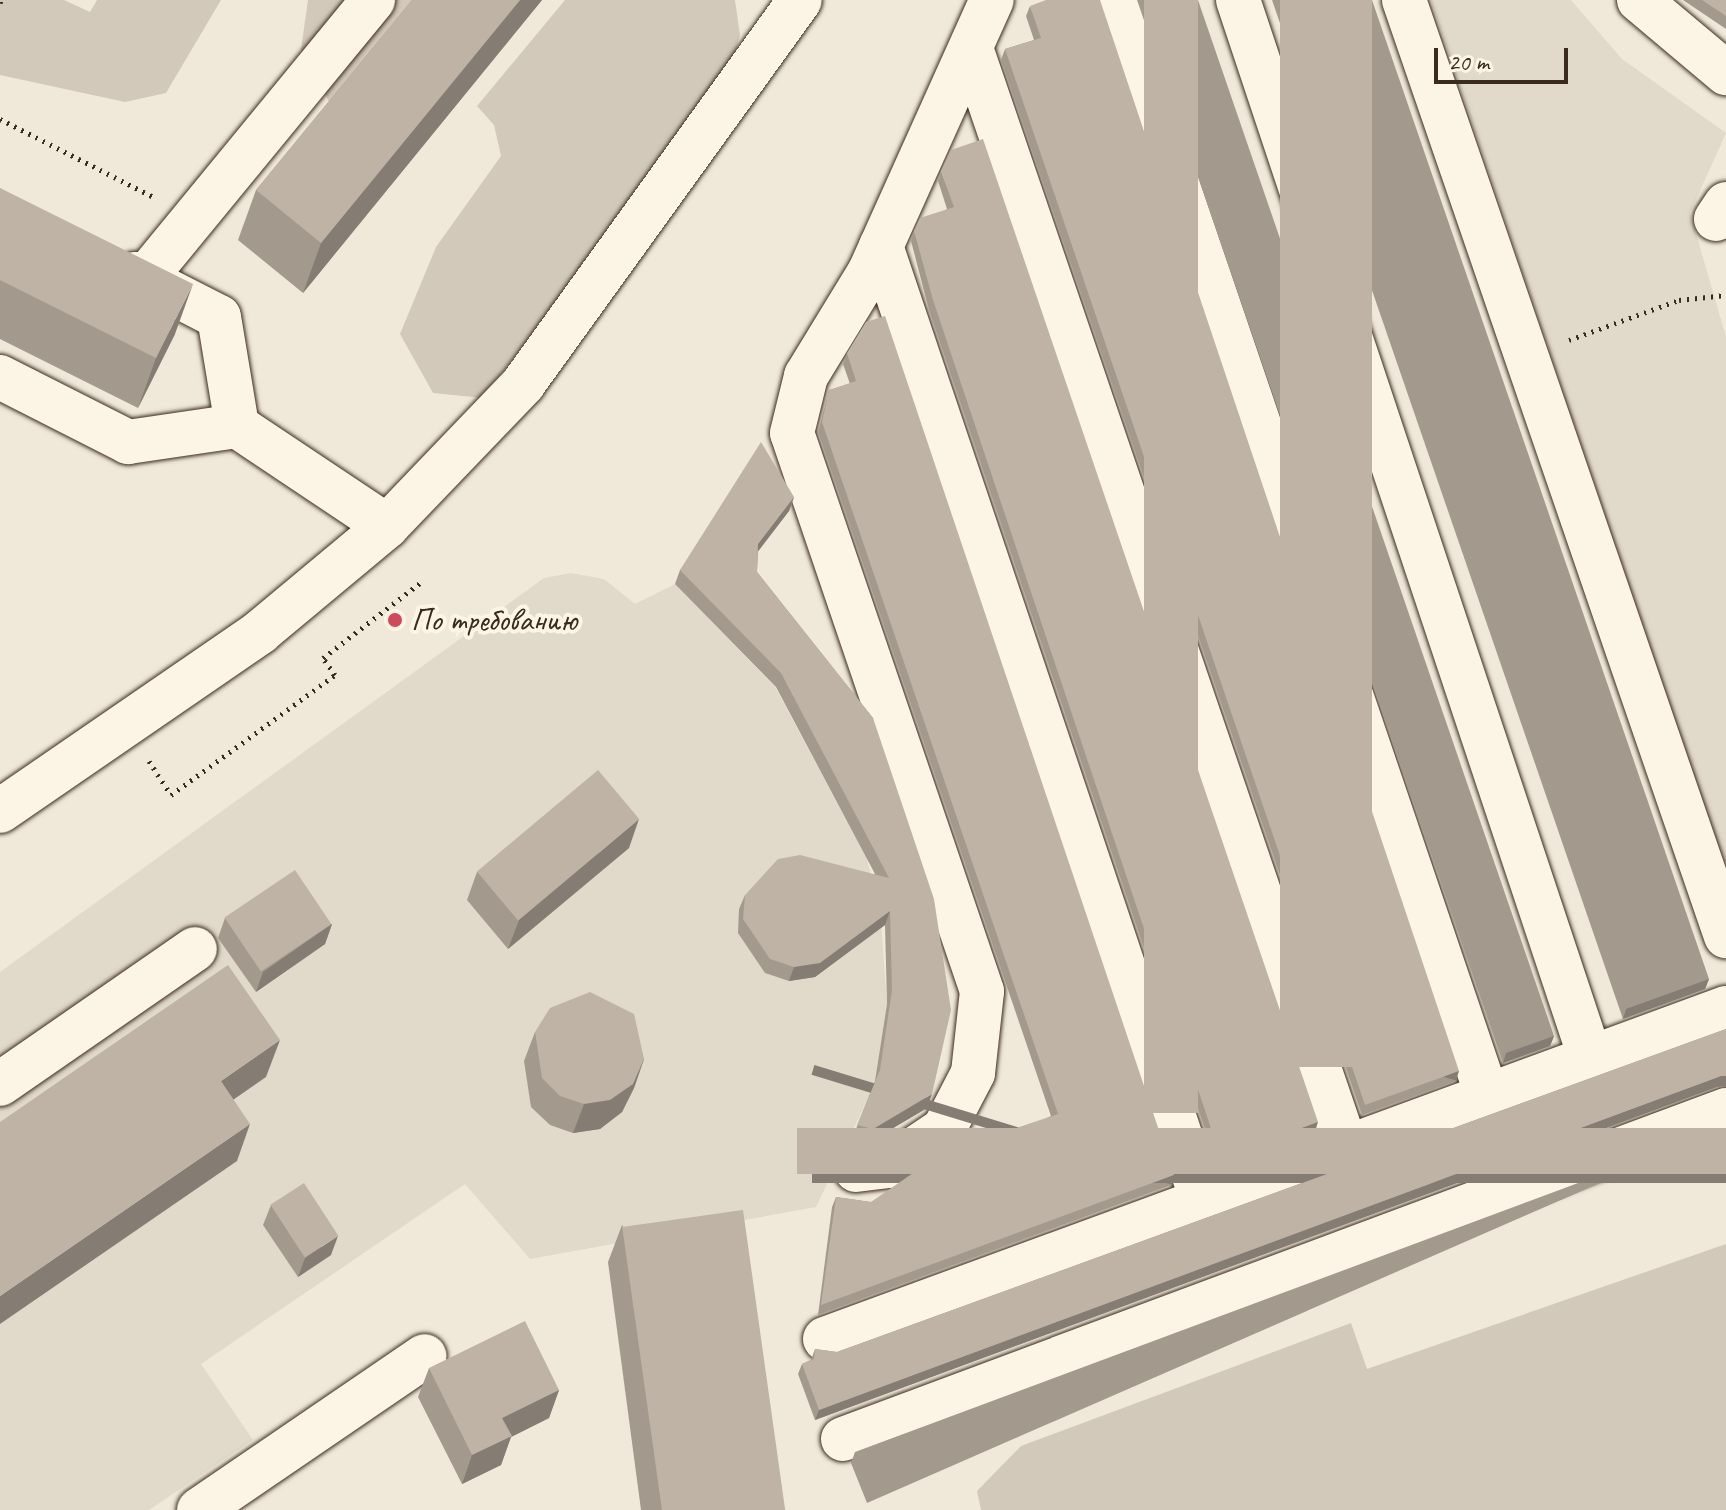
<!DOCTYPE html>
<html>
<head>
<meta charset="utf-8">
<style>
	body { margin:0 }
	#map { position:relative; width:1726px; height:1510px; overflow:hidden; background:#f0e9d9; font-family:Caveat,sans-serif }
	div>[style] { position:absolute }
	[style*='--x'] { left:calc(var(--x)*1px); top:calc(var(--y)*1px); width:calc(var(--w)*1px); rotate:calc(var(--a)*1deg) }
	.built>* { inset:0; background:#e1d9c9 }
	.green>* { inset:0; background:#d2c9ba }
	.path>* { height:5px; margin-top:-2.5px; transform-origin:0; background:repeating-linear-gradient(90deg,#3b2a1e 0 2px,transparent 0 8px) }
	.roads { filter:drop-shadow(0 0 2px #3b2a1e) drop-shadow(0 0 2px #3b2a1e) }
	.minor>* { height:44px; margin:-22px; padding:0 22px; transform-origin:22px; border-radius:22px; background:#fcf5e5 }
	.wall>* { inset:0; background:#a39a8d }
	.shaded-wall>* { inset:0; background:#857d73; transform-origin:0 0 }
	.building>* { inset:0; background:#beb3a4; transform-origin:0 0 }
	.dots>* { width:22px; height:22px; translate:-50% -50%; box-sizing:border-box; border:4px solid #fcf5e5; border-radius:50% }
	span { translate:-50% -50%; white-space:nowrap; text-align:center; line-height:1.15; -webkit-text-stroke:8px #fcf5e5; paint-order:stroke }
	.poi-label { font-size:32px; color:#3b2a1e }
	.left { translate:0 -50%; text-align:left }
	.scale { position:absolute; left:1434px; top:48px; width:134px; height:36px; box-sizing:border-box; border:4px solid #3b2a1e; border-top:0; padding-left:10px; font-size:24px; line-height:28px; white-space:nowrap; color:#3b2a1e; -webkit-text-stroke:6px #fcf5e5; paint-order:stroke }
</style>
</head>
<body>
<div id="map">
	<div class="built">
		<i style="clip-path:polygon(1431px 0,1571px 0,1622px 59px,1726px 133px,1690px 213px,1726px 337px,1726px 873px)"></i>
		<i style="clip-path:polygon(571px 573px,604px 579px,635px 604px,675px 584px,775px 687px,866px 856px,880px 908px,887px 1004px,875px 1084px,816px 1207px,530px 1259px,465px 1184px,201px 1364px,253px 1440px,149px 1510px,0 1510px,0 972px,544px 578px)"></i>
	</div>
	<div class="green">
		<i style="clip-path:polygon(0 0,64px 0,90px 12px,97px 0,221px 0,166px 93px,125px 102px,0 75px)"></i>
		<i style="clip-path:polygon(308px 0,418px 0,332px 107px,301px 49px)"></i>
		<i style="clip-path:polygon(565px 0,735px 0,740px 35px,730px 73px,483px 398px,433px 393px,400px 334px,436px 247px,501px 156px,494px 125px,477px 106px)"></i>
		<i style="clip-path:polygon(1726px 1244px,1726px 1510px,981px 1510px,977px 1491px,1021px 1446px,1351px 1323px,1367px 1369px)"></i>
	</div>
	<div class="path">
		<i style="--x:0;--y:3;--w:3;--a:-72"></i>
		<i style="--x:0;--y:119;--w:175;--a:26.9"></i>
		<i style="--x:1569;--y:340;--w:117;--a:-20"></i>
		<i style="--x:1679;--y:300;--w:47;--a:-6.1"></i>
		<i style="--x:149;--y:761;--w:40;--a:57.1"></i>
		<i style="--x:171;--y:795;--w:203;--a:-36.2"></i>
		<i style="--x:335;--y:675;--w:21;--a:-125"></i>
		<i style="--x:323;--y:658;--w:123;--a:-37.7"></i>
	</div>
	<div class="roads">
		<div class="minor">
			<i style="--x:1115;--y:0;--w:1156;--a:71.24"></i>
			<i style="--x:1238;--y:0;--w:1114;--a:71.58"></i>
			<i style="--x:1404;--y:0;--w:990;--a:71.02"></i>
			<i style="--x:1639;--y:0;--w:114;--a:40"></i>
			<i style="--x:971;--y:48;--w:1161;--a:71.16"></i>
			<i style="--x:1716;--y:219;--w:18;--a:-56"></i>
			<i style="--x:881;--y:246;--w:1007;--a:71.4"></i>
			<i style="--x:135;--y:274;--w:94;--a:27.1"></i>
			<i style="--x:219;--y:317;--w:110;--a:80.6"></i>
			<i style="--x:237;--y:426;--w:180;--a:33.7"></i>
			<i style="--x:144;--y:279;--w:361;--a:-50.6"></i>
			<i style="--x:0;--y:377;--w:144;--a:26.9"></i>
			<i style="--x:128;--y:442;--w:110;--a:-8.4"></i>
			<i style="--x:0;--y:811;--w:316;--a:-34.5"></i>
			<i style="--x:260;--y:632;--w:165;--a:-39.8"></i>
			<i style="--x:387;--y:526;--w:197;--a:-46.2"></i>
			<i style="--x:523;--y:384;--w:473;--a:-54.2"></i>
			<i style="--x:0;--y:1084;--w:237;--a:-34.7"></i>
			<i style="--x:856;--y:1170;--w:33;--a:-7"></i>
			<i style="--x:889;--y:1166;--w:66;--a:-33.9"></i>
			<i style="--x:944;--y:1129;--w:63;--a:-62.6"></i>
			<i style="--x:973;--y:1073;--w:82;--a:-83.7"></i>
			<i style="--x:982;--y:991;--w:589;--a:-108.8"></i>
			<i style="--x:792;--y:433;--w:59;--a:-76.2"></i>
			<i style="--x:806;--y:376;--w:123;--a:-58.6"></i>
			<i style="--x:870;--y:271;--w:297;--a:-65.8"></i>
			<i style="--x:825;--y:1339;--w:960;--a:-20.17"></i>
			<i style="--x:843;--y:1439;--w:942;--a:-20.44"></i>
			<i style="--x:199;--y:1510;--w:273;--a:-34.3"></i>
		</div>
	</div>
	<div class="wall">
		<i style="clip-path:polygon(412px 0,542px 0,303px 293px,238px 240px,256px 190px)"></i>
		<i style="clip-path:polygon(1137px 0,1198px 0,1554px 1036px,1550px 1046px,1503px 1063px)"></i>
		<i style="clip-path:polygon(1272px 0,1372px 0,1709px 979px,1705px 989px,1623px 1019px)"></i>
		<i style="clip-path:polygon(1683px 0,1726px 0,1726px 29px)"></i>
		<i style="clip-path:polygon(1030px 6px,1456px 1081px,1362px 1115px,1001px 60px,1005px 49px,1034px 40px,1026px 16px)"></i>
		<i style="clip-path:polygon(941px 171px,1315px 1132px,1218px 1168px,929px 310px,911px 241px,914px 231px,947px 209px,938px 181px)"></i>
		<i style="clip-path:polygon(0 188px,175px 334px,138px 408px,0 339px)"></i>
		<i style="clip-path:polygon(847px 353px,1171px 1185px,818px 1315px,832px 1207px,836px 1197px,871px 1202px,1051px 1116px,818px 432px,829px 390px,850px 384px,843px 364px)"></i>
		<i style="clip-path:polygon(794px 497px,789px 511px,758px 551px,757px 572px,873px 718px,927px 1108px,868px 1143px,852px 1139px,875px 1081px,887px 1004px,885px 925px,815px 977px,789px 981px,765px 973px,738px 933px,739px 909px,745px 895px,875px 874px,776px 687px,675px 584px,680px 570px)"></i>
		<i style="clip-path:polygon(629px 848px,508px 949px,467px 900px,477px 872px)"></i>
		<i style="clip-path:polygon(225px 918px,332px 924px,325px 944px,256px 992px,218px 938px)"></i>
		<i style="clip-path:polygon(1726px 1029px,1726px 1086px,1717px 1087px,815px 1420px,798px 1374px,802px 1364px,811px 1360px,815px 1349px,837px 1352px)"></i>
		<i style="clip-path:polygon(535px 1032px,644px 1059px,634px 1088px,622px 1112px,600px 1129px,573px 1133px,550px 1125px,531px 1107px,524px 1061px)"></i>
		<i style="clip-path:polygon(1726px 1128px,867px 1503px,851px 1463px,855px 1452px)"></i>
		<i style="clip-path:polygon(271px 1205px,331px 1255px,298px 1277px,263px 1225px)"></i>
		<i style="clip-path:polygon(622px 1225px,783px 1510px,641px 1510px,608px 1262px)"></i>
		<i style="clip-path:polygon(429px 1368px,559px 1390px,549px 1418px,511px 1437px,501px 1465px,462px 1484px,418px 1397px)"></i>
	</div>
	<div class="shaded-wall">
		<i style="clip-path:polygon(520px 0,542px 0,303px 293px,321px 243px)"></i>
		<i style="clip-path:polygon(193px 284px,175px 334px,138px 408px,156px 358px)"></i>
		<i style="clip-path:polygon(794px 497px,789px 511px,753px 558px,758px 544px)"></i>
		<i style="clip-path:polygon(639px 819px,629px 848px,508px 949px,519px 920px)"></i>
		<i style="clip-path:polygon(890px 911px,885px 925px,815px 977px,789px 981px,794px 967px)"></i>
		<i style="clip-path:polygon(332px 924px,325px 944px,256px 992px,263px 972px)"></i>
		<i style="clip-path:polygon(1709px 979px,1705px 989px,1623px 1019px,1626px 1009px)"></i>
		<i style="clip-path:polygon(1554px 1036px,1550px 1046px,1503px 1063px,1506px 1053px)"></i>
		<i style="clip-path:polygon(280px 1040px,266px 1077px,207px 1118px,221px 1081px)"></i>
		<i style="clip-path:polygon(644px 1059px,634px 1088px,622px 1112px,600px 1129px,573px 1133px,584px 1104px)"></i>
		<i style="left:1459px;top:1071px;width:10px;height:100px;rotate:107deg"></i>
		<i style="clip-path:polygon(1721px 1076px,1726px 1076px,1726px 1086px,1717px 1087px,815px 1420px,819px 1410px)"></i>
		<i style="clip-path:polygon(932px 1094px,927px 1108px,868px 1143px,873px 1129px)"></i>
		<i style="left:1318px;top:1122px;width:10px;height:103px;rotate:107deg"></i>
		<i style="clip-path:polygon(250px 1124px,237px 1161px,0 1324px,0 1296px)"></i>
		<i style="left:1726px;top:1174px;width:9px;height:914px;rotate:90deg"></i>
		<i style="left:1174px;top:1175px;width:10px;height:376px;rotate:107deg"></i>
		<i style="clip-path:polygon(338px 1236px,331px 1255px,298px 1277px,305px 1258px)"></i>
		<i style="clip-path:polygon(559px 1390px,549px 1418px,511px 1437px,501px 1465px,462px 1484px,472px 1455px,502px 1418px)"></i>
	</div>
	<div class="building">
		<i style="clip-path:polygon(412px 0,520px 0,321px 243px,256px 190px)"></i>
		<i style="clip-path:polygon(1046px 0,1100px 0,1459px 1071px,1365px 1105px,1005px 49px,1041px 38px,1030px 6px)"></i>
		<i style="left:1144px;top:0;width:54px;height:1113px"></i>
		<i style="left:1280px;top:0;width:92px;height:1067px"></i>
		<i style="clip-path:polygon(1702px 0,1726px 0,1726px 16px)"></i>
		<i style="clip-path:polygon(983px 139px,1318px 1122px,1221px 1158px,933px 300px,914px 231px,920px 218px,954px 207px,941px 171px,951px 150px)"></i>
		<i style="clip-path:polygon(0 188px,193px 284px,156px 358px,0 280px)"></i>
		<i style="clip-path:polygon(885px 316px,1174px 1175px,821px 1305px,836px 1197px,871px 1202px,942px 1153px,1058px 1114px,822px 422px,829px 390px,856px 381px,847px 353px,866px 322px)"></i>
		<i style="clip-path:polygon(761px 442px,794px 497px,758px 544px,757px 572px,873px 718px,934px 899px,951px 1010px,932px 1094px,873px 1129px,857px 1125px,880px 1070px,892px 990px,890px 911px,820px 963px,794px 967px,770px 959px,743px 919px,745px 895px,778px 859px,800px 855px,889px 878px,781px 673px,680px 570px)"></i>
		<i style="left:598px;top:770px;width:64px;height:158px;rotate:50deg"></i>
		<i style="left:295px;top:870px;width:65px;height:85px;rotate:56deg"></i>
		<i style="clip-path:polygon(228px 965px,280px 1040px,221px 1081px,250px 1124px,0 1296px,0 1122px)"></i>
		<i style="clip-path:polygon(590px 992px,634px 1014px,644px 1059px,633px 1084px,610px 1100px,584px 1104px,560px 1096px,542px 1078px,535px 1032px,550px 1008px)"></i>
		<i style="clip-path:polygon(1726px 1029px,1726px 1076px,1721px 1076px,819px 1410px,802px 1364px,814px 1359px,815px 1349px,837px 1352px)"></i>
		<i style="left:1726px;top:1128px;width:46px;height:929px;rotate:90deg"></i>
		<i style="left:304px;top:1183px;width:63px;height:40px;rotate:57deg"></i>
		<i style="left:743px;top:1210px;width:303px;height:122px;rotate:82deg"></i>
		<i style="clip-path:polygon(525px 1321px,559px 1390px,502px 1418px,512px 1436px,472px 1455px,429px 1368px)"></i>
	</div>
	<div class="dots">
		<i style="left:395px;top:620px;background:#d1495b"></i>
	</div>
	<div class="poi-label">
		<span class="left" style="left:411px;top:620px">По требованию</span>
	</div>
	<div class="scale">20 m</div>
</div>
</body>
</html>
